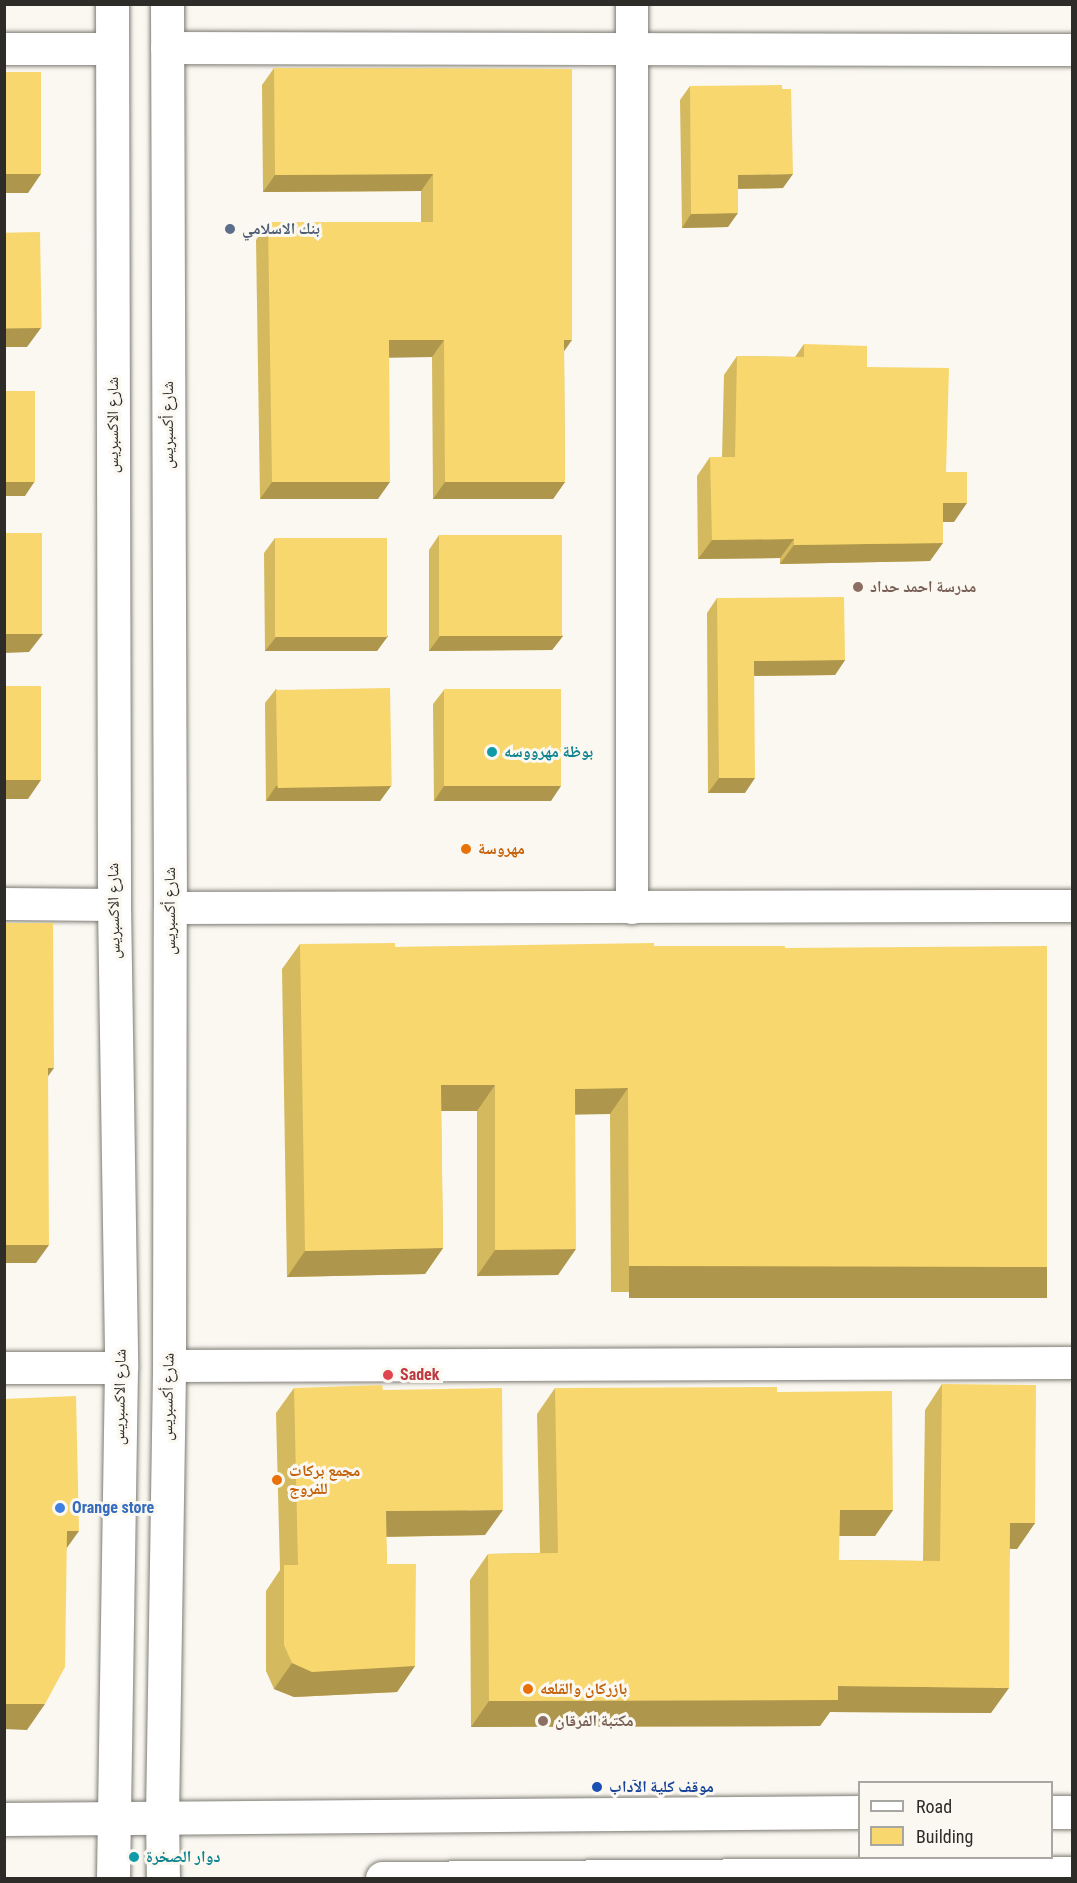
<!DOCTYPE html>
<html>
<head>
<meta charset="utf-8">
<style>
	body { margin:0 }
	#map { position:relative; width:1077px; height:1883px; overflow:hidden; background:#faf8f0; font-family:"Roboto Condensed","Noto Naskh Arabic",sans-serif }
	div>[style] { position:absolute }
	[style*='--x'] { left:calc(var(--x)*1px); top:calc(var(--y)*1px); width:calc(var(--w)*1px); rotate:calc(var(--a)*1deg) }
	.roads { filter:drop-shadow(0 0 2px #7e7c75) drop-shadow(0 0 2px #7e7c75) }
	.minor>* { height:32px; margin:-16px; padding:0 16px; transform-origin:16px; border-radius:16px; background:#fff }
	.tertiary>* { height:33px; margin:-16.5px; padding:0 16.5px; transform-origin:16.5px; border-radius:16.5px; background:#fff }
	.secondary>* { height:33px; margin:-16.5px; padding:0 16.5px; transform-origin:16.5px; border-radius:16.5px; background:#fff }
	.primary>* { height:33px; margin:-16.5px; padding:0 16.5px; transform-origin:16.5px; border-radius:16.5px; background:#fff }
	.wall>* { inset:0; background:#d5b95f }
	.shaded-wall>* { inset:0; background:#ae964d; transform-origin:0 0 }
	.building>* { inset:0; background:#f8d76e; transform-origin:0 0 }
	.dots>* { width:16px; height:16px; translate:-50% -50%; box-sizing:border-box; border:3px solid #faf8f0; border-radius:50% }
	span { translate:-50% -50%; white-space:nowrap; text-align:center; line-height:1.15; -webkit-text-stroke:6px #faf8f0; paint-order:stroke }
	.service-label { font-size:16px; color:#4e5e75; font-weight:700 }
	.left { translate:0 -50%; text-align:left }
	.street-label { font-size:16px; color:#2d2c29 }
	.education-label { font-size:16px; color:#785e54; font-weight:700 }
	.culture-label { font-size:16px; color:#0d838f; font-weight:700 }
	.food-label { font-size:16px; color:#c56008; font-weight:700 }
	.health-label { font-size:16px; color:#be3a42; font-weight:700 }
	.shop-label { font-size:16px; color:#366cbe; font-weight:700 }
	.transit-label { font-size:16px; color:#164399; font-weight:700 }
	.frame { position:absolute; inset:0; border:6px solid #2d2c29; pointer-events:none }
	.legend { position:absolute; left:858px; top:1781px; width:195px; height:78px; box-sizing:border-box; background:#faf8f0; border:2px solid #a8a6a0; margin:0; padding:8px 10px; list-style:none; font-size:18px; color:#2d2c29 }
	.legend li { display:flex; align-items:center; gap:12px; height:30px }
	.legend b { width:30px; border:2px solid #a8a6a0 }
</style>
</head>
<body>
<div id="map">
	<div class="roads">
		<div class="minor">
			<i style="--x:632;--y:4;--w:904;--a:90"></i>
			<i style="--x:167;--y:48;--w:905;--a:0.13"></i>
			<i style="--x:4;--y:49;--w:108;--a:0"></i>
			<i style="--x:4;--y:904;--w:110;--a:0.5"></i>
			<i style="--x:170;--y:908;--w:902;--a:-0.13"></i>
			<i style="--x:169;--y:1366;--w:903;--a:-0.19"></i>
			<i style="--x:4;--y:1368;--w:117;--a:0"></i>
		</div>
		<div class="tertiary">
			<i style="--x:112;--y:4;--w:901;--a:89.87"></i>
			<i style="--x:114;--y:905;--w:463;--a:89.1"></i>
			<i style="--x:121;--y:1368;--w:449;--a:90.9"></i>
			<i style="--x:162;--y:1817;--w:451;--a:-89.1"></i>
			<i style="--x:169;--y:1366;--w:458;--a:-89.9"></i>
			<i style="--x:170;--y:908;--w:904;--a:-90.19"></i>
		</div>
		<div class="secondary">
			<i style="--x:162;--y:1817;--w:61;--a:89.1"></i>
			<i style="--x:113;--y:1878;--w:61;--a:-89.1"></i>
		</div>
		<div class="primary">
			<i style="--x:1052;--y:1812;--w:20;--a:0"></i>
			<i style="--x:4;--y:1819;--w:856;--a:-0.47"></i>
			<i style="--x:382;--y:1878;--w:690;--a:-0.42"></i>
		</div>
	</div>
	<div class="wall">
		<i style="clip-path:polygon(274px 68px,572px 69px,564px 351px,565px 482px,553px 499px,433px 499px,432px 357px,389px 357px,378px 499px,260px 499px,256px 240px,268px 222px,421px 222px,421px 191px,263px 192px,262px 85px)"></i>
		<i style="clip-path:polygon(690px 86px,783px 188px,738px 189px,728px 227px,682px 228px,680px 100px)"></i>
		<i style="clip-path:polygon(804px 344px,867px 367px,946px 472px,954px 522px,943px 522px,930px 561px,780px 564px,780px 558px,698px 559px,697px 476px,710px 457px,722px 457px,724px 375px,737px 356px,795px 357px)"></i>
		<i style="clip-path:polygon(439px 535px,563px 636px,552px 650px,429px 651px,429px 550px)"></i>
		<i style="clip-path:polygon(275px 538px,388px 636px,377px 651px,265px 651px,264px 553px)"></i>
		<i style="clip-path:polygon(717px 598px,845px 660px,835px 675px,754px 676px,745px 793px,708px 793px,707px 613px)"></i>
		<i style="clip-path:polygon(276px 689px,391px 786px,380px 801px,266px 801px,265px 703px)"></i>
		<i style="clip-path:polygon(444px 690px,551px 801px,434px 801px,433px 704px)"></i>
		<i style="clip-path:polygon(300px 944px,395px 947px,654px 946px,785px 948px,1047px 1267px,1029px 1293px,611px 1292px,610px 1114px,575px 1114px,558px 1275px,477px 1276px,477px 1111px,441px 1111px,443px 1248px,425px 1274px,287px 1277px,282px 969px)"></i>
		<i style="clip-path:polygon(942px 1384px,1035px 1523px,1017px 1549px,1010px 1549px,991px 1713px,830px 1712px,820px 1726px,471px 1727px,470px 1580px,488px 1554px,540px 1553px,537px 1414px,555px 1388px,777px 1392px,893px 1510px,875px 1536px,839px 1536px,839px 1560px,923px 1561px,925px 1410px)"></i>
		<i style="clip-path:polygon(294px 1388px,383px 1390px,485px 1535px,386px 1537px,387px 1564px,415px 1666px,397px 1692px,294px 1697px,274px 1689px,266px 1671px,266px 1591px,280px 1570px,276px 1413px)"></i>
	</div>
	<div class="shaded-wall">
		<i style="clip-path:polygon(4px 174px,41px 174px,28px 193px,4px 193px)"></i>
		<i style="clip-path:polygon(433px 174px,421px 191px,263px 192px,275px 175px)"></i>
		<i style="clip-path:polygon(793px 174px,783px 188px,728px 189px,738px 175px)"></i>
		<i style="clip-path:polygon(738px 213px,728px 227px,682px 228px,691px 214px)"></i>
		<i style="clip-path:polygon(4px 328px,41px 328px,27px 347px,4px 347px)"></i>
		<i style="clip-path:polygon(389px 340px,444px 340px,432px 357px,377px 358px)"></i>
		<i style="clip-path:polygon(564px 340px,572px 340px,560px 357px)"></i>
		<i style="clip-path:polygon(35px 481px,25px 496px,4px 496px,4px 482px)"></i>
		<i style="clip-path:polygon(272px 482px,390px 482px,378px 499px,260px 499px)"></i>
		<i style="clip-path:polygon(445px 482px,565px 482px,553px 499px,433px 499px)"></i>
		<i style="clip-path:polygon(943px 503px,967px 503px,954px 522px,930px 522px)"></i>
		<i style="clip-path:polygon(794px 539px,780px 558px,698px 559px,712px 540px)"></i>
		<i style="clip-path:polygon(943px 543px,930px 561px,780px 564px,794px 545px)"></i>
		<i style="clip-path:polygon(4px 634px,43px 634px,29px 652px,4px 653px)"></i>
		<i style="clip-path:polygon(388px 636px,377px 651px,265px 651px,276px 637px)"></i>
		<i style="clip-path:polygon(440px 636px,563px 636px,552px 650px,429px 651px)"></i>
		<i style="clip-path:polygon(845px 660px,835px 675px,744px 676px,754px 661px)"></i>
		<i style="clip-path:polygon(719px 778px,755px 778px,745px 793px,708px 793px)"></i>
		<i style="clip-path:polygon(4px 780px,41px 780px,28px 799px,4px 799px)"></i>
		<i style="clip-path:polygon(276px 786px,391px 786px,380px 801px,266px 801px)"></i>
		<i style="clip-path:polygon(444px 786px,561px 786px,551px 801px,434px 801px)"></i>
		<i style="clip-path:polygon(48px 1068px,54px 1068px,41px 1086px)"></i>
		<i style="clip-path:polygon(441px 1085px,495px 1085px,477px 1111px,423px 1111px)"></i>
		<i style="clip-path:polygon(628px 1088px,610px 1114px,557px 1115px,575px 1089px)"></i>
		<i style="clip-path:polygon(4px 1245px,49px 1245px,36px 1263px,4px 1263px)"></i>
		<i style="clip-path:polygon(443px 1248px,425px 1274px,287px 1277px,305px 1251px)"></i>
		<i style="clip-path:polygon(576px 1249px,558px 1275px,477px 1276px,495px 1250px)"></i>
		<i style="left:629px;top:1266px;width:418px;height:32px"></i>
		<i style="clip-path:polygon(503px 1510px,485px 1535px,368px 1537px,386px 1511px)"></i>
		<i style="clip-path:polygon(840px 1510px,893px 1510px,875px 1536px,822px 1536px)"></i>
		<i style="clip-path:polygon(1010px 1523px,1035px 1523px,1017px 1549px,992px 1548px)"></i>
		<i style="clip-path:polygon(67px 1531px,79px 1531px,61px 1556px)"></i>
		<i style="clip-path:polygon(292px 1663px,415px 1666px,397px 1692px,294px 1697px,274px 1689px)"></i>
		<i style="clip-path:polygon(838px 1686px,1009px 1688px,991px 1713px,830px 1712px,820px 1726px,471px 1727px,489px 1701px)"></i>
		<i style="clip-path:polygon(4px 1704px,45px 1704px,27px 1730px,4px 1729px)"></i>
	</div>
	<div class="building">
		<i style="clip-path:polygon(274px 68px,572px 69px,572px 340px,564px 340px,565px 482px,445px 482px,444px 340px,389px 340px,390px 482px,272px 482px,268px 222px,433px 222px,433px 174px,275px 175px)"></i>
		<i style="left:4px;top:72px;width:37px;height:102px"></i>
		<i style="clip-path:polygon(782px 85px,782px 89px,791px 89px,793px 174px,738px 175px,738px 213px,691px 214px,690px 86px)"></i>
		<i style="left:40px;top:232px;width:96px;height:36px;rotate:89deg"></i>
		<i style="clip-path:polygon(804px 344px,867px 346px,867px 367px,949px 368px,946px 472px,967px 472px,967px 503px,943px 503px,943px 543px,794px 545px,794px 539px,712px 540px,710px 457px,735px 457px,737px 356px,804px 357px)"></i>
		<i style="left:4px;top:391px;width:31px;height:91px"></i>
		<i style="left:4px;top:533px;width:38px;height:101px"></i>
		<i style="left:439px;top:535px;width:123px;height:101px"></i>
		<i style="left:275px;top:538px;width:112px;height:99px"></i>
		<i style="clip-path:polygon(844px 597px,845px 660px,754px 661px,755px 778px,719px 778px,717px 598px)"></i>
		<i style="left:41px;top:686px;width:94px;height:37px;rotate:90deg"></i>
		<i style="left:390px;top:688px;width:98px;height:114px;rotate:89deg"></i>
		<i style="left:561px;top:689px;width:97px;height:117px;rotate:90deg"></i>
		<i style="clip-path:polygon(4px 923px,53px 923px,54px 1068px,48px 1068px,49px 1245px,4px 1245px)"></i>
		<i style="clip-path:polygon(395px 943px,395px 947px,654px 943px,654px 946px,785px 946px,785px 948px,1047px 946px,1047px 1267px,629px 1266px,628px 1088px,575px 1089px,576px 1249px,495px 1250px,495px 1085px,441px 1085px,443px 1248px,305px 1251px,300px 944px)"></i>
		<i style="clip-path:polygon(942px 1384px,1036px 1385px,1035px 1523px,1010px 1523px,1009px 1688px,838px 1686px,838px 1700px,489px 1701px,488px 1554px,558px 1553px,555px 1388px,777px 1387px,777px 1392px,892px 1391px,893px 1510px,840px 1510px,839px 1560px,940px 1561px)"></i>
		<i style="clip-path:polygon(382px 1385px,383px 1390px,502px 1388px,503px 1510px,386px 1511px,387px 1564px,416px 1564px,415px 1666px,312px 1672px,292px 1663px,284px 1645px,284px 1565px,298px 1565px,294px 1388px)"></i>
		<i style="clip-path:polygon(76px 1396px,79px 1531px,67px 1531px,65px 1667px,45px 1704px,4px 1704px,4px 1399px)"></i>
	</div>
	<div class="dots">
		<i style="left:230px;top:229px;background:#5c6f8a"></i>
		<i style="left:858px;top:587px;background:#8d6e63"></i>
		<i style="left:492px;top:752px;background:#0f9aa8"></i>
		<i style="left:466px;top:849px;background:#e8710a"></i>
		<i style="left:388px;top:1375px;background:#e0444e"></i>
		<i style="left:277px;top:1480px;background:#e8710a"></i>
		<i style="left:60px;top:1508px;background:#3f7fe0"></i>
		<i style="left:528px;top:1689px;background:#e8710a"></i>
		<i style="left:543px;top:1721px;background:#8d6e63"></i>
		<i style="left:597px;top:1787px;background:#1a4fb4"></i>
		<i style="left:134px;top:1857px;background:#0f9aa8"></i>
	</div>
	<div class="service-label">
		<span class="left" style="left:242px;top:229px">بنك الاسلامي</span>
	</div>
	<div class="street-label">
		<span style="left:113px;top:425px;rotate:-90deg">شارع الاكسبريس</span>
		<span style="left:168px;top:425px;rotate:-90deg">شارع أكسبريس</span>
		<span style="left:114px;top:911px;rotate:-91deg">شارع الاكسبريس</span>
		<span style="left:170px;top:911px;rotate:-90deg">شارع أكسبريس</span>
		<span style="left:120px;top:1397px;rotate:-89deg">شارع الاكسبريس</span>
		<span style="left:168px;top:1397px;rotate:-89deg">شارع أكسبريس</span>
	</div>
	<div class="education-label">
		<span class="left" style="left:870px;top:587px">مدرسة احمد حداد</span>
		<span class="left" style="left:555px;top:1721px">مكتبة الفرقان</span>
	</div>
	<div class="culture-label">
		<span class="left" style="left:504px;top:752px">بوظة مهرووسه</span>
		<span class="left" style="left:146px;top:1857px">دوار الصخرة</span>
	</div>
	<div class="food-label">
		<span class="left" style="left:478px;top:849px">مهروسة</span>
		<span class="left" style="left:289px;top:1480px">مجمع بركات<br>للفروج</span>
		<span class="left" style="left:540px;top:1689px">بازركان والقلعه</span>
	</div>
	<div class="health-label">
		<span class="left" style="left:400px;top:1375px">Sadek</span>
	</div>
	<div class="shop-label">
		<span class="left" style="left:72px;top:1508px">Orange store</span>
	</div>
	<div class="transit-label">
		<span class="left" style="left:609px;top:1787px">موقف كلية الآداب</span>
	</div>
	<div class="frame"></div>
	<ul class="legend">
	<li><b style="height:8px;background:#fff"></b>Road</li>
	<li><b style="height:16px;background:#f8d76e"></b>Building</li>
	</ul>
</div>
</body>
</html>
